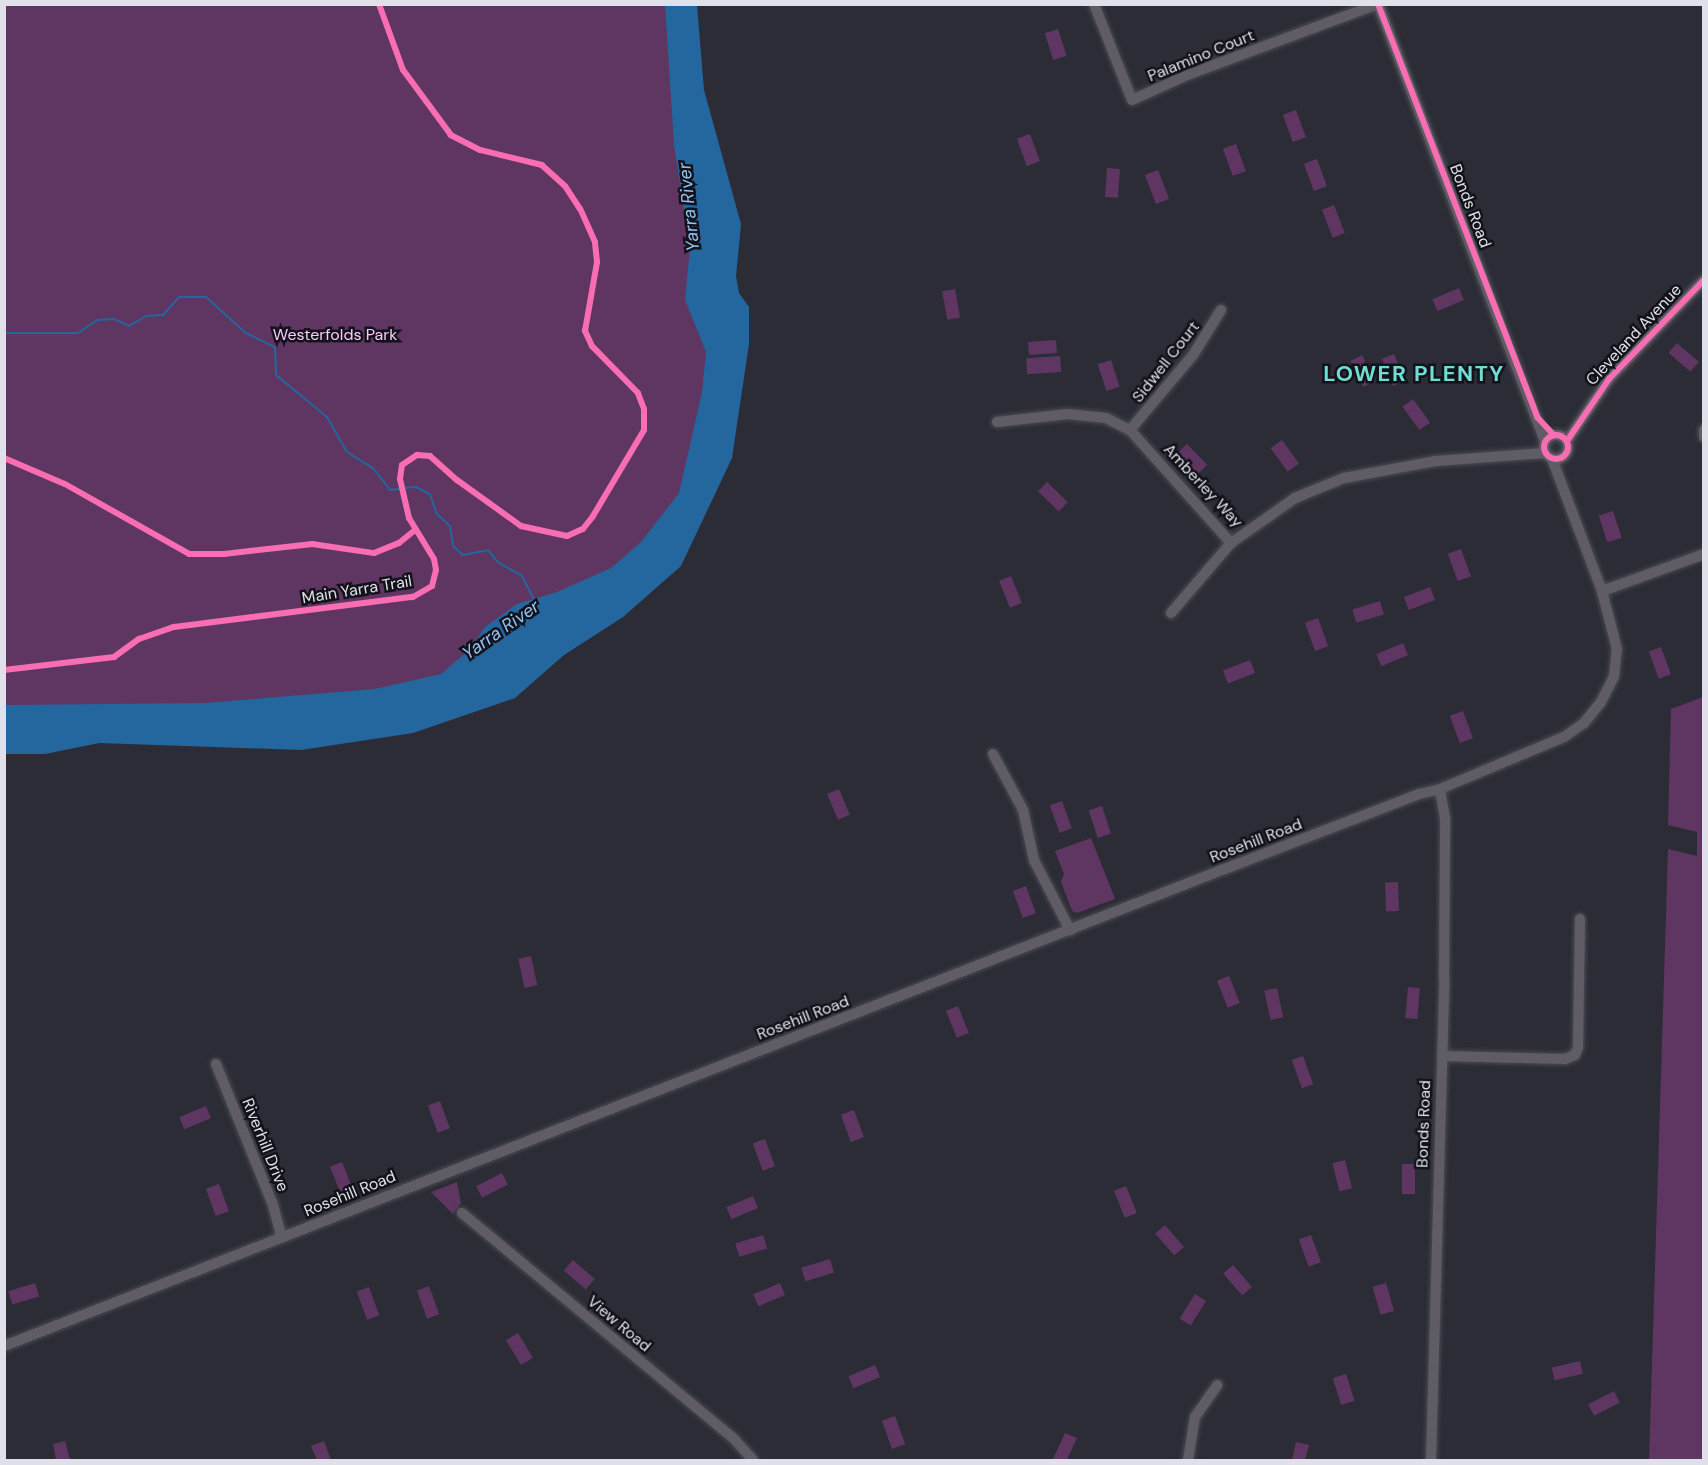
<!DOCTYPE html>
<html>
<head>
<meta charset="utf-8">
<style>
	body { margin:0 }
	#map { position:relative; width:1708px; height:1465px; overflow:hidden; background:#2c2c36; font-family:"DM Sans",sans-serif }
	div>[style] { position:absolute }
	[style*='--x'] { left:calc(var(--x)*1px); top:calc(var(--y)*1px); width:calc(var(--w)*1px); rotate:calc(var(--a)*1deg) }
	.green>* { inset:0; background:#5f3661; transform-origin:0 0 }
	.water>* { inset:0; background:#24669e }
	.stream>* { height:2px; margin:-1px; padding:0 1px; transform-origin:1px; border-radius:1px; background:#24669e }
	.roads { filter:drop-shadow(0 0 2px #4a4a52) drop-shadow(0 0 2px #4a4a52) }
	.minor>* { height:10px; margin:-5px; padding:0 5px; transform-origin:5px; border-radius:5px; background:#605c66 }
	.minor>.ring { margin:-5px; padding:0; box-sizing:content-box; background:none; border:10px solid #605c66; border-radius:50% }
	.cycleway>* { height:6px; margin:-3px; padding:0 3px; transform-origin:3px; border-radius:3px; background:#f96db3 }
	.cycleway>.ring { margin:-3px; padding:0; box-sizing:content-box; background:none; border:6px solid #f96db3; border-radius:50% }
	span { translate:-50% -50%; white-space:nowrap; text-align:center; line-height:1.15; -webkit-text-stroke:5px #13121a; paint-order:stroke }
	.street-label { font-size:16px; color:#e0e0eb }
	.park-label { font-size:16px; color:#fdc9fc }
	.water-label { font-size:18px; color:#90c4f5; font-style:italic }
	.district-label { font-size:22px; color:#71dcd3; font-weight:700; letter-spacing:1.5px }
	.frame { position:absolute; inset:0; border:6px solid #e0e0eb; pointer-events:none }
</style>
</head>
<body>
<div id="map">
	<div class="green">
		<i style="clip-path:polygon(5px 5px,670px 5px,716px 341px,707px 444px,661px 539px,454px 681px,340px 709px,5px 711px)"></i>
		<i style="left:1058px;top:29px;width:28px;height:14px;rotate:72deg"></i>
		<i style="left:1296px;top:110px;width:29px;height:14px;rotate:70deg"></i>
		<i style="left:1030px;top:134px;width:29px;height:14px;rotate:70deg"></i>
		<i style="left:1236px;top:144px;width:29px;height:14px;rotate:70deg"></i>
		<i style="left:1317px;top:159px;width:29px;height:14px;rotate:70deg"></i>
		<i style="left:1107px;top:168px;width:13px;height:29px;rotate:4deg"></i>
		<i style="left:1158px;top:170px;width:31px;height:14px;rotate:69deg"></i>
		<i style="left:1334px;top:205px;width:30px;height:13px;rotate:69deg"></i>
		<i style="left:1459px;top:288px;width:13px;height:29px;rotate:67deg"></i>
		<i style="left:955px;top:289px;width:29px;height:13px;rotate:80deg"></i>
		<i style="left:1056px;top:340px;width:13px;height:28px;rotate:86deg"></i>
		<i style="left:1677px;top:343px;width:29px;height:13px;rotate:41deg"></i>
		<i style="left:1394px;top:354px;width:29px;height:13px;rotate:68deg"></i>
		<i style="left:1362px;top:355px;width:29px;height:13px;rotate:63deg"></i>
		<i style="left:1060px;top:356px;width:16px;height:34px;rotate:86deg"></i>
		<i style="left:1111px;top:360px;width:28px;height:14px;rotate:72deg"></i>
		<i style="left:1413px;top:399px;width:29px;height:13px;rotate:54deg"></i>
		<i style="left:1282px;top:440px;width:29px;height:14px;rotate:54deg"></i>
		<i style="left:1187px;top:444px;width:29px;height:13px;rotate:46deg"></i>
		<i style="left:1047px;top:482px;width:29px;height:13px;rotate:44deg"></i>
		<i style="left:1613px;top:511px;width:28px;height:15px;rotate:72deg"></i>
		<i style="left:1461px;top:549px;width:29px;height:14px;rotate:70deg"></i>
		<i style="left:1011px;top:576px;width:29px;height:13px;rotate:68deg"></i>
		<i style="left:1430px;top:587px;width:14px;height:28px;rotate:69deg"></i>
		<i style="left:1380px;top:601px;width:14px;height:29px;rotate:73deg"></i>
		<i style="left:1318px;top:618px;width:30px;height:14px;rotate:70deg"></i>
		<i style="left:1403px;top:643px;width:13px;height:29px;rotate:67deg"></i>
		<i style="left:1661px;top:647px;width:29px;height:13px;rotate:70deg"></i>
		<i style="left:1250px;top:660px;width:14px;height:29px;rotate:69deg"></i>
		<i style="clip-path:polygon(1703px 697px,1703px 1460px,1649px 1460px,1668px 849px,1697px 856px,1697px 832px,1668px 825px,1671px 709px)"></i>
		<i style="left:1463px;top:711px;width:29px;height:14px;rotate:70deg"></i>
		<i style="left:839px;top:789px;width:28px;height:13px;rotate:67deg"></i>
		<i style="left:1062px;top:801px;width:29px;height:13px;rotate:70deg"></i>
		<i style="left:1102px;top:806px;width:29px;height:14px;rotate:72deg"></i>
		<i style="clip-path:polygon(1091px 838px,1115px 899px,1077px 913px,1072px 911px,1061px 882px,1064px 874px,1055px 851px)"></i>
		<i style="left:1398px;top:882px;width:29px;height:13px;rotate:88deg"></i>
		<i style="left:1026px;top:886px;width:29px;height:14px;rotate:70deg"></i>
		<i style="left:531px;top:956px;width:30px;height:13px;rotate:78deg"></i>
		<i style="left:1229px;top:976px;width:29px;height:13px;rotate:68deg"></i>
		<i style="left:1408px;top:987px;width:12px;height:31px;rotate:5deg"></i>
		<i style="left:1277px;top:988px;width:30px;height:13px;rotate:78deg"></i>
		<i style="left:958px;top:1006px;width:29px;height:13px;rotate:68deg"></i>
		<i style="left:1303px;top:1056px;width:30px;height:12px;rotate:70deg"></i>
		<i style="left:440px;top:1101px;width:29px;height:13px;rotate:70deg"></i>
		<i style="left:206px;top:1106px;width:13px;height:29px;rotate:67deg"></i>
		<i style="left:854px;top:1110px;width:29px;height:14px;rotate:70deg"></i>
		<i style="left:765px;top:1139px;width:29px;height:13px;rotate:70deg"></i>
		<i style="left:1345px;top:1160px;width:29px;height:13px;rotate:76deg"></i>
		<i style="left:342px;top:1162px;width:29px;height:13px;rotate:68deg"></i>
		<i style="left:1402px;top:1164px;width:13px;height:30px"></i>
		<i style="left:502px;top:1173px;width:13px;height:29px;rotate:63deg"></i>
		<i style="clip-path:polygon(457px 1182px,461px 1203px,453px 1214px,431px 1192px)"></i>
		<i style="left:219px;top:1184px;width:29px;height:14px;rotate:70deg"></i>
		<i style="left:1126px;top:1186px;width:29px;height:13px;rotate:68deg"></i>
		<i style="left:753px;top:1196px;width:13px;height:29px;rotate:67deg"></i>
		<i style="left:1165px;top:1225px;width:29px;height:13px;rotate:49deg"></i>
		<i style="left:763px;top:1235px;width:14px;height:29px;rotate:73deg"></i>
		<i style="left:1311px;top:1235px;width:29px;height:13px;rotate:70deg"></i>
		<i style="left:830px;top:1259px;width:14px;height:30px;rotate:73deg"></i>
		<i style="left:573px;top:1260px;width:29px;height:14px;rotate:41deg"></i>
		<i style="left:1233px;top:1265px;width:29px;height:13px;rotate:49deg"></i>
		<i style="left:35px;top:1283px;width:14px;height:28px;rotate:73deg"></i>
		<i style="left:780px;top:1283px;width:13px;height:29px;rotate:67deg"></i>
		<i style="left:1386px;top:1283px;width:29px;height:14px;rotate:74deg"></i>
		<i style="left:429px;top:1286px;width:30px;height:13px;rotate:70deg"></i>
		<i style="left:369px;top:1287px;width:30px;height:13px;rotate:70deg"></i>
		<i style="left:1195px;top:1294px;width:13px;height:29px;rotate:32deg"></i>
		<i style="left:518px;top:1333px;width:29px;height:14px;rotate:59deg"></i>
		<i style="left:1580px;top:1361px;width:13px;height:29px;rotate:77deg"></i>
		<i style="left:875px;top:1365px;width:13px;height:29px;rotate:67deg"></i>
		<i style="left:1346px;top:1374px;width:28px;height:14px;rotate:72deg"></i>
		<i style="left:1614px;top:1391px;width:13px;height:29px;rotate:63deg"></i>
		<i style="left:895px;top:1416px;width:30px;height:14px;rotate:70deg"></i>
		<i style="clip-path:polygon(1065px 1433px,1077px 1438px,1067px 1460px,1056px 1460px,1053px 1459px)"></i>
		<i style="clip-path:polygon(65px 1441px,70px 1460px,56px 1460px,53px 1444px)"></i>
		<i style="clip-path:polygon(324px 1441px,331px 1460px,317px 1460px,311px 1446px)"></i>
		<i style="clip-path:polygon(1296px 1442px,1309px 1445px,1305px 1460px,1292px 1460px)"></i>
	</div>
	<div class="water">
		<i style="clip-path:polygon(665px 5px,697px 5px,704px 90px,741px 224px,736px 276px,739px 293px,749px 307px,749px 344px,732px 458px,681px 566px,623px 617px,564px 655px,515px 698px,413px 733px,301px 750px,99px 743px,45px 754px,5px 754px,5px 705px,205px 703px,375px 689px,441px 674px,468px 651px,485px 627px,517px 604px,557px 592px,611px 568px,641px 542px,679px 493px,702px 392px,706px 352px,685px 300px,690px 247px,674px 145px)"></i>
	</div>
	<div class="stream">
		<i style="--x:4;--y:333;--w:74;--a:0"></i>
		<i style="--x:78;--y:333;--w:23;--a:-34"></i>
		<i style="--x:97;--y:320;--w:17;--a:-3"></i>
		<i style="--x:114;--y:319;--w:17;--a:25"></i>
		<i style="--x:129;--y:326;--w:20;--a:-30"></i>
		<i style="--x:146;--y:316;--w:17;--a:-3"></i>
		<i style="--x:163;--y:315;--w:24;--a:-48"></i>
		<i style="--x:179;--y:297;--w:27;--a:0"></i>
		<i style="--x:206;--y:297;--w:54;--a:42"></i>
		<i style="--x:246;--y:333;--w:32;--a:26"></i>
		<i style="--x:275;--y:347;--w:28;--a:88"></i>
		<i style="--x:276;--y:375;--w:66;--a:39.5"></i>
		<i style="--x:327;--y:417;--w:40;--a:60.3"></i>
		<i style="--x:347;--y:452;--w:31;--a:32"></i>
		<i style="--x:373;--y:468;--w:28;--a:52"></i>
		<i style="--x:390;--y:490;--w:26;--a:-7"></i>
		<i style="--x:416;--y:487;--w:16;--a:27"></i>
		<i style="--x:430;--y:494;--w:20;--a:72"></i>
		<i style="--x:436;--y:513;--w:19;--a:43"></i>
		<i style="--x:450;--y:526;--w:20;--a:81"></i>
		<i style="--x:453;--y:546;--w:13;--a:42"></i>
		<i style="--x:463;--y:555;--w:25;--a:-11"></i>
		<i style="--x:488;--y:550;--w:17;--a:50"></i>
		<i style="--x:499;--y:563;--w:26;--a:29"></i>
		<i style="--x:522;--y:576;--w:29;--a:63"></i>
	</div>
	<div class="roads">
		<div class="minor">
			<i style="--x:1094;--y:4;--w:103;--a:68.4"></i>
			<i style="--x:1132;--y:100;--w:60;--a:-24.4"></i>
			<i style="--x:1187;--y:75;--w:204;--a:-20.4"></i>
			<i style="--x:1378;--y:4;--w:469;--a:69.1"></i>
			<i style="--x:997;--y:422;--w:71;--a:-6.4"></i>
			<i style="--x:1068;--y:414;--w:38;--a:6"></i>
			<i style="--x:1106;--y:418;--w:27;--a:27"></i>
			<i style="--x:1130;--y:430;--w:152;--a:48.2"></i>
			<i style="--x:1231;--y:543;--w:78;--a:-35.1"></i>
			<i style="--x:1295;--y:498;--w:53;--a:-22.2"></i>
			<i style="--x:1344;--y:478;--w:94;--a:-10.5"></i>
			<i style="--x:1436;--y:461;--w:109;--a:-4.2"></i>
			<i style="--x:1130;--y:430;--w:98;--a:-50"></i>
			<i style="--x:1193;--y:355;--w:53;--a:-58.1"></i>
			<i style="--x:1704;--y:430;--w:7;--a:90"></i>
			<i class="ring" style="left:1544px;top:435px;width:14px;height:14px"></i>
			<i style="--x:1567;--y:441;--w:75;--a:-55.9"></i>
			<i style="--x:1609;--y:379;--w:137;--a:-46.2"></i>
			<i style="--x:1602;--y:591;--w:109;--a:-19.9"></i>
			<i style="--x:1171;--y:613;--w:92;--a:-49.4"></i>
			<i style="--x:993;--y:754;--w:64;--a:61.8"></i>
			<i style="--x:1023;--y:810;--w:51;--a:77.6"></i>
			<i style="--x:1034;--y:860;--w:79;--a:62.8"></i>
			<i style="--x:1442;--y:1056;--w:123;--a:1.4"></i>
			<i style="--x:1565;--y:1059;--w:11;--a:-22"></i>
			<i style="--x:1575;--y:1055;--w:9;--a:-69"></i>
			<i style="--x:1578;--y:1047;--w:128;--a:-89.1"></i>
			<i style="--x:216;--y:1064;--w:152;--a:68"></i>
			<i style="--x:273;--y:1205;--w:34;--a:75"></i>
			<i style="--x:462;--y:1213;--w:355;--a:39.7"></i>
			<i style="--x:735;--y:1440;--w:27;--a:48"></i>
			<i style="--x:4;--y:1346;--w:1308;--a:-21.35"></i>
			<i style="--x:1222;--y:870;--w:211;--a:-21.1"></i>
			<i style="--x:1419;--y:794;--w:22;--a:-13"></i>
			<i style="--x:1440;--y:789;--w:134;--a:-22.8"></i>
			<i style="--x:1564;--y:737;--w:24;--a:-35"></i>
			<i style="--x:1584;--y:723;--w:27;--a:-51"></i>
			<i style="--x:1601;--y:702;--w:29;--a:-63"></i>
			<i style="--x:1614;--y:676;--w:27;--a:-84"></i>
			<i style="--x:1617;--y:649;--w:60;--a:-104.5"></i>
			<i style="--x:1602;--y:591;--w:141;--a:-110.7"></i>
			<i style="--x:1188;--y:1460;--w:44;--a:-80.8"></i>
			<i style="--x:1195;--y:1417;--w:39;--a:-55"></i>
			<i style="--x:1431;--y:1460;--w:480;--a:-88.4"></i>
			<i style="--x:1444;--y:980;--w:162;--a:-89.6"></i>
			<i style="--x:1445;--y:818;--w:29;--a:-100"></i>
		</div>
	</div>
	<div class="cycleway">
		<i style="--x:1378;--y:4;--w:443;--a:68.9"></i>
		<i style="--x:1537;--y:417;--w:25;--a:47"></i>
		<i class="ring" style="left:1544px;top:435px;width:18px;height:18px"></i>
		<i style="--x:1567;--y:441;--w:75;--a:-55.9"></i>
		<i style="--x:1609;--y:379;--w:137;--a:-46.2"></i>
		<i style="--x:4;--y:458;--w:66;--a:23.1"></i>
		<i style="--x:65;--y:484;--w:142;--a:29.4"></i>
		<i style="--x:189;--y:554;--w:35;--a:0"></i>
		<i style="--x:224;--y:554;--w:89;--a:-6.5"></i>
		<i style="--x:312;--y:544;--w:63;--a:8.3"></i>
		<i style="--x:374;--y:553;--w:27;--a:-22"></i>
		<i style="--x:399;--y:543;--w:19;--a:-39"></i>
		<i style="--x:4;--y:670;--w:111;--a:-6.7"></i>
		<i style="--x:114;--y:657;--w:31;--a:-36"></i>
		<i style="--x:139;--y:639;--w:37;--a:-19"></i>
		<i style="--x:174;--y:627;--w:241;--a:-7.2"></i>
		<i style="--x:413;--y:597;--w:22;--a:-30"></i>
		<i style="--x:432;--y:586;--w:16;--a:-76"></i>
		<i style="--x:436;--y:570;--w:11;--a:-100"></i>
		<i style="--x:434;--y:559;--w:48;--a:-121.4"></i>
		<i style="--x:409;--y:518;--w:40;--a:-103"></i>
		<i style="--x:400;--y:479;--w:14;--a:-82"></i>
		<i style="--x:402;--y:465;--w:18;--a:-34"></i>
		<i style="--x:417;--y:455;--w:13;--a:4"></i>
		<i style="--x:430;--y:456;--w:36;--a:42"></i>
		<i style="--x:457;--y:480;--w:79;--a:35.7"></i>
		<i style="--x:521;--y:526;--w:47;--a:12.3"></i>
		<i style="--x:567;--y:536;--w:17;--a:-24"></i>
		<i style="--x:583;--y:529;--w:16;--a:-52"></i>
		<i style="--x:593;--y:516;--w:100;--a:-59.3"></i>
		<i style="--x:644;--y:430;--w:21;--a:-90"></i>
		<i style="--x:644;--y:409;--w:17;--a:-111"></i>
		<i style="--x:638;--y:393;--w:66;--a:-134.4"></i>
		<i style="--x:592;--y:346;--w:17;--a:-115"></i>
		<i style="--x:585;--y:331;--w:70;--a:-80.1"></i>
		<i style="--x:597;--y:262;--w:20;--a:-96"></i>
		<i style="--x:595;--y:242;--w:36;--a:-114"></i>
		<i style="--x:580;--y:209;--w:27;--a:-123"></i>
		<i style="--x:565;--y:186;--w:31;--a:-138"></i>
		<i style="--x:542;--y:165;--w:64;--a:-166.4"></i>
		<i style="--x:480;--y:150;--w:33;--a:-153"></i>
		<i style="--x:451;--y:135;--w:81;--a:-126.4"></i>
		<i style="--x:403;--y:70;--w:70;--a:-110"></i>
	</div>
	<div class="street-label">
		<span style="left:1201px;top:56px;rotate:-22deg">Palamino Court</span>
		<span style="left:1470px;top:206px;rotate:69deg">Bonds Road</span>
		<span style="left:1634px;top:335px;rotate:-47deg">Cleveland Avenue</span>
		<span style="left:1166px;top:362px;rotate:-52deg">Sidwell Court</span>
		<span style="left:1203px;top:486px;rotate:47deg">Amberley Way</span>
		<span style="left:357px;top:590px;rotate:-9deg">Main Yarra Trail</span>
		<span style="left:1256px;top:841px;rotate:-21deg">Rosehill Road</span>
		<span style="left:803px;top:1018px;rotate:-21deg">Rosehill Road</span>
		<span style="left:1424px;top:1124px;rotate:-88deg">Bonds Road</span>
		<span style="left:265px;top:1145px;rotate:68deg">Riverhill Drive</span>
		<span style="left:350px;top:1194px;rotate:-22deg">Rosehill Road</span>
		<span style="left:619px;top:1324px;rotate:40deg">View Road</span>
	</div>
	<div class="park-label">
		<span style="left:335px;top:335px">Westerfolds Park</span>
	</div>
	<div class="water-label">
		<span style="left:689px;top:207px;rotate:-96deg">Yarra River</span>
		<span style="left:501px;top:630px;rotate:-35deg">Yarra River</span>
	</div>
	<div class="district-label">
		<span style="left:1414px;top:374px">LOWER PLENTY</span>
	</div>
	<div class="frame"></div>
</div>
</body>
</html>
